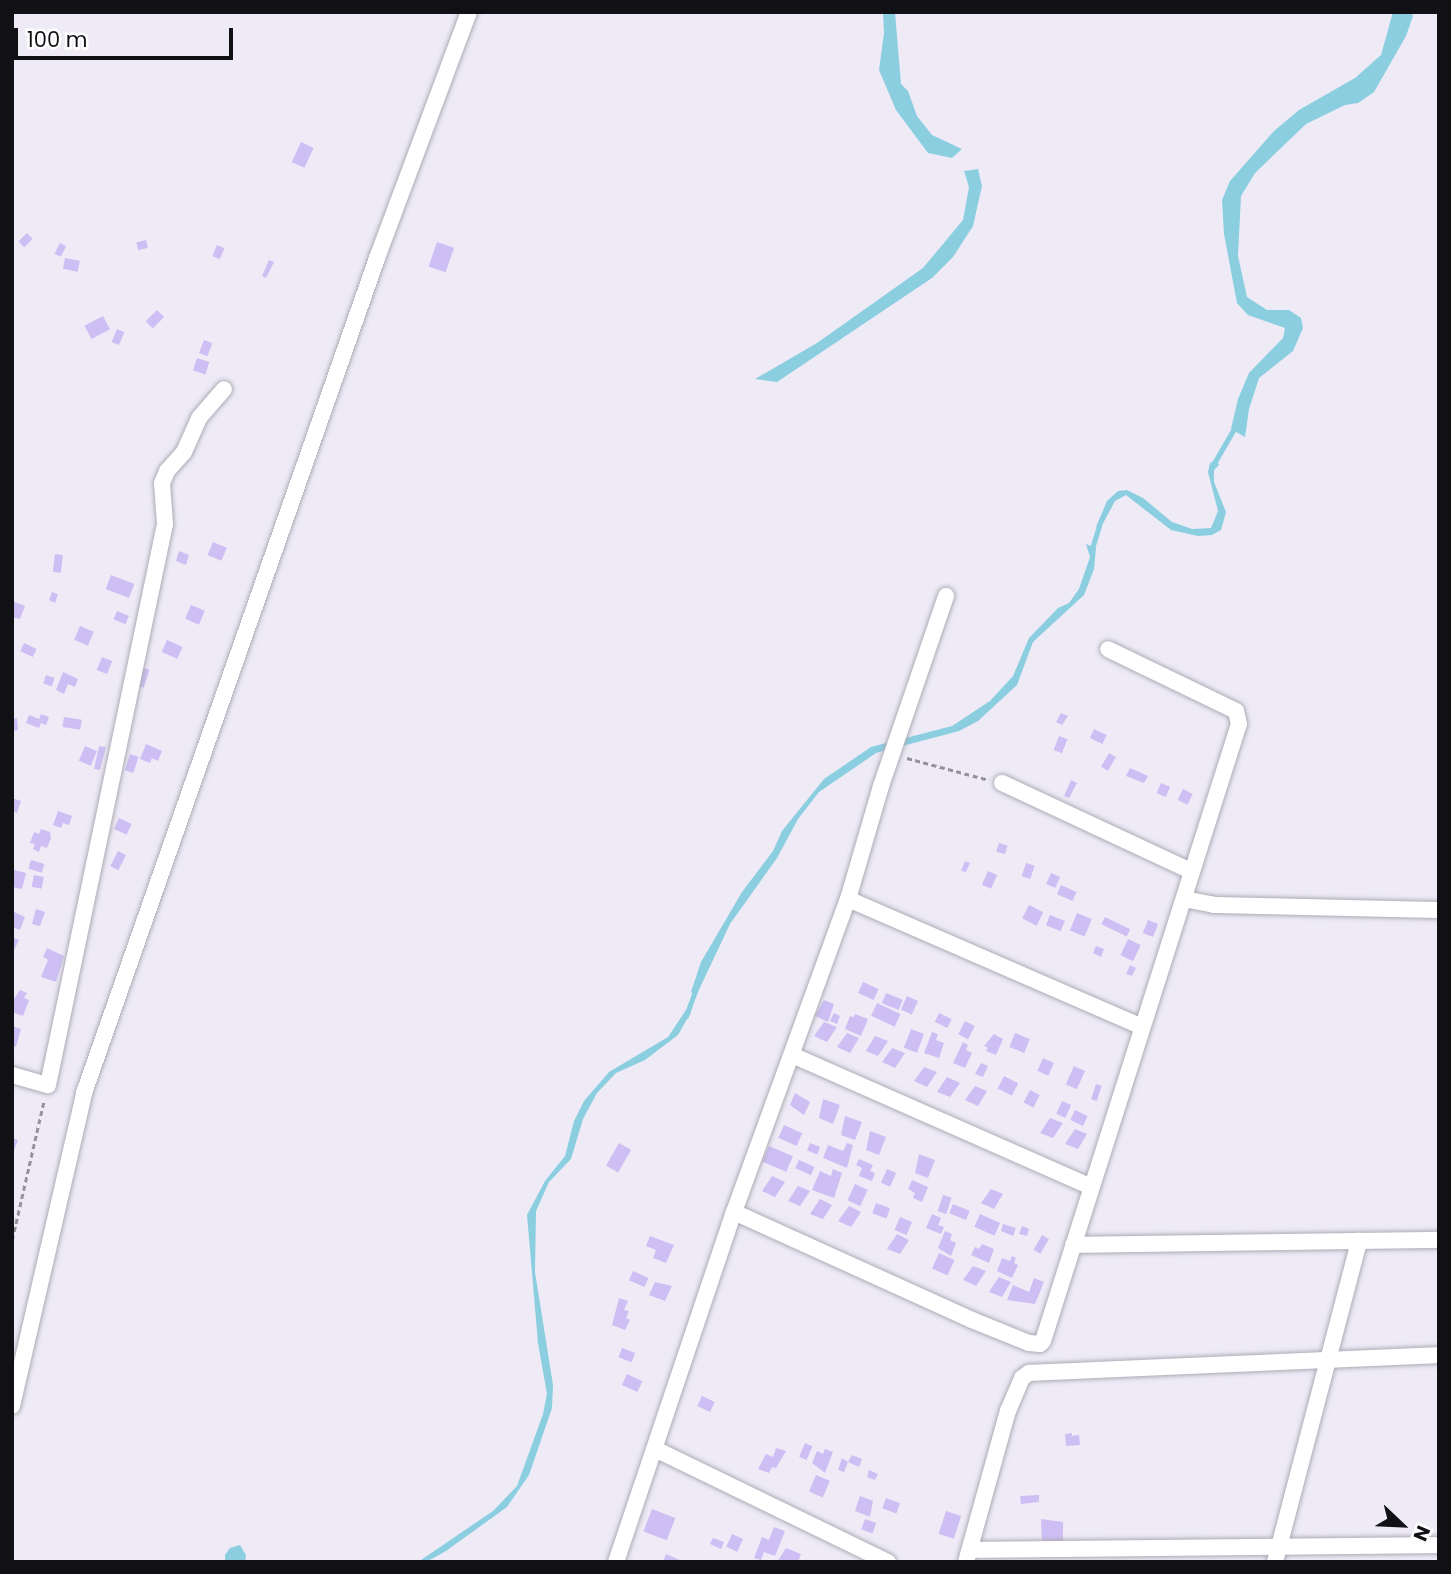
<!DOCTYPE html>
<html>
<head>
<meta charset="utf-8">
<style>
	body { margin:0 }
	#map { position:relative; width:1451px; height:1574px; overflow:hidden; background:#eeebf7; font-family:Poppins,sans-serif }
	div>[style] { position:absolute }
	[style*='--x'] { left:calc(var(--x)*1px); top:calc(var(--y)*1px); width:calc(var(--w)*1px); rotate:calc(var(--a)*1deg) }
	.water>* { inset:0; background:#8acee0 }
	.stream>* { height:4.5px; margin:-2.25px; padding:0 2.25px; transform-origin:2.25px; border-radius:2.25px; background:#8acee0 }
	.building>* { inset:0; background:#cdbff3; transform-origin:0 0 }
	.path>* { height:2.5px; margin-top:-1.25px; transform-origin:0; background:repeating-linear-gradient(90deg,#95929b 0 5px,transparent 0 8.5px) }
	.roads { filter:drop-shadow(0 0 2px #adabb6) drop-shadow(0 0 2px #adabb6) }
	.minor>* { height:16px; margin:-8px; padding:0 8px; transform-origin:8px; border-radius:8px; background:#fff }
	span { translate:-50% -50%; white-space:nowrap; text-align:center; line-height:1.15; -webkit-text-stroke:5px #fff; paint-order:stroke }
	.frame { position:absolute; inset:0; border:14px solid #111014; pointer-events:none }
	.north { position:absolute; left:1367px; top:1490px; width:70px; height:70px; -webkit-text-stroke:5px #fff; paint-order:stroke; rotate:113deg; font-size:19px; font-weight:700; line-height:28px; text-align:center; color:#111014 }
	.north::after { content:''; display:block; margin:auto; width:24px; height:32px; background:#111014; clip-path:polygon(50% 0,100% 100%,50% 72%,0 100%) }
	.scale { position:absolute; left:14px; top:28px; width:219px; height:32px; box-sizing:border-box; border:4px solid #111014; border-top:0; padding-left:9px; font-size:21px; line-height:24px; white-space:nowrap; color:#111014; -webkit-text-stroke:5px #fff; paint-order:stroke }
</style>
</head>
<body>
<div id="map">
	<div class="water">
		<i style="clip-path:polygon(883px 12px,895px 12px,901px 84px,908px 91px,917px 116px,932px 135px,962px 149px,952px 158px,928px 153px,896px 110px,879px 70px,884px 33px)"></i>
		<i style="clip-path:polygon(1393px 12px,1411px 12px,1413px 16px,1406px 36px,1374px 92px,1358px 103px,1345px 105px,1306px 124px,1255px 173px,1241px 196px,1238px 256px,1247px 297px,1267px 310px,1289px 310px,1301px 318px,1303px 328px,1293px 351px,1259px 378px,1249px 409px,1245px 437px,1231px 429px,1238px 399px,1249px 373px,1283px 338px,1285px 328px,1248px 315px,1237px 303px,1224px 234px,1222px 200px,1230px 181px,1274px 131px,1299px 110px,1355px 78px,1381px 55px)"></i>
		<i style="clip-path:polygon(978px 169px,982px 186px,973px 226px,953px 257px,932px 278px,777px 382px,755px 379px,817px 343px,923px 268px,963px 220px,969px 187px,964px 171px)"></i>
		<i style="clip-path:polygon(1216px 460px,1219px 465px,1214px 470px,1214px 482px,1226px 512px,1221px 530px,1212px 535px,1198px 536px,1171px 530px,1126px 495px,1115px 501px,1100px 529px,1096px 527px,1107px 501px,1118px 491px,1127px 490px,1143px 498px,1172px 522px,1192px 529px,1211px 528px,1218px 511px,1208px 472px,1210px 463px)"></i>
		<i style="clip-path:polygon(1086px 544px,1096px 548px,1094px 569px,1084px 595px,1033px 642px,1017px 685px,978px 721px,959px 731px,876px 753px,819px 792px,798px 819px,777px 858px,730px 924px,696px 996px,691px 992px,701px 962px,742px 892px,773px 851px,782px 831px,824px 779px,871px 747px,952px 726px,990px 701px,1013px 676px,1029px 638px,1058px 608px,1069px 603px,1079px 589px,1090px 557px)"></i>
		<i style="clip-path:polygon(686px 1010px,691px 1012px,678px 1035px,645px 1060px,616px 1073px,597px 1093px,583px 1119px,571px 1159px,549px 1182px,536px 1211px,535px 1272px,553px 1385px,552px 1408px,529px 1475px,507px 1507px,446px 1551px,426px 1562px,418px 1562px,493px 1511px,517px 1486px,543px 1414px,547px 1394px,538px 1343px,527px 1215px,545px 1181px,565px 1156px,574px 1121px,584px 1101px,609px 1072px,668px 1037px)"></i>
		<i style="clip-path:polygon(240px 1545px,246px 1555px,245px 1562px,225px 1562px,225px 1555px,230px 1548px)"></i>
	</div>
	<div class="stream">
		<i style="--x:1213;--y:465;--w:44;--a:-59.9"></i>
		<i style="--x:1091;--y:552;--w:30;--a:-73"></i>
		<i style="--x:686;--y:1016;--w:27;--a:-70"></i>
	</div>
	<div class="building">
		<i style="left:301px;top:142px;width:14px;height:22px;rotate:25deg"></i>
		<i style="left:27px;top:233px;width:8px;height:12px;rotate:45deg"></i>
		<i style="left:146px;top:240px;width:8px;height:10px;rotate:76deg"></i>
		<i style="left:437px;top:242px;width:18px;height:26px;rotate:19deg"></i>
		<i style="left:60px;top:243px;width:7px;height:12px;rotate:27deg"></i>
		<i style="left:217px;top:245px;width:8px;height:12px;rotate:23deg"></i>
		<i style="left:65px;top:258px;width:15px;height:11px;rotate:11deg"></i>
		<i style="clip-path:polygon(269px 260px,274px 262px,266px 278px,262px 276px)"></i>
		<i style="left:157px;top:310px;width:10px;height:16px;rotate:45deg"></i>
		<i style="left:103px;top:316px;width:15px;height:21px;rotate:62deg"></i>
		<i style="left:117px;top:329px;width:8px;height:14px;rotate:23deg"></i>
		<i style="left:204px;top:340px;width:9px;height:14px;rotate:21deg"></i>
		<i style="left:197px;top:358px;width:13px;height:13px;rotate:18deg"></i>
		<i style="left:213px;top:542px;width:15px;height:14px;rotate:23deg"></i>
		<i style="clip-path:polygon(179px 551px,189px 555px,186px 565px,176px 561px)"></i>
		<i style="left:55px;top:554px;width:8px;height:18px;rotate:7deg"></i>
		<i style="left:111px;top:575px;width:25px;height:15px;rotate:21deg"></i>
		<i style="clip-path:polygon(52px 592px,58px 594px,55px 603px,49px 600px)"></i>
		<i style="clip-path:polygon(12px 601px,25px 606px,20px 619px,12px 617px)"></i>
		<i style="left:191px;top:605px;width:15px;height:15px;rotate:23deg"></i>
		<i style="left:117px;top:611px;width:13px;height:9px;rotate:23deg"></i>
		<i style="left:80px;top:626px;width:15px;height:15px;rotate:23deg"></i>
		<i style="left:167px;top:640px;width:17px;height:13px;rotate:24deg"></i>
		<i style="left:24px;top:643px;width:14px;height:9px;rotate:25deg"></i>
		<i style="left:102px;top:657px;width:11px;height:14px;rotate:22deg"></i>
		<i style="left:141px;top:667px;width:9px;height:19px;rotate:18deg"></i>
		<i style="clip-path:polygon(63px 672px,78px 679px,75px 687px,68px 684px,64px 694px,56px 690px)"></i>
		<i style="left:46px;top:675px;width:9px;height:9px;rotate:18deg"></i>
		<i style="clip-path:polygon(1061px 713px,1068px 716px,1062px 725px,1056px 722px)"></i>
		<i style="clip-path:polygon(41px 714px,49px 717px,46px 725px,41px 723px,39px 728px,26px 723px,29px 715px,39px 719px)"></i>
		<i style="left:64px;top:717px;width:18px;height:10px;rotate:9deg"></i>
		<i style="clip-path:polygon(17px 718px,18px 730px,12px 731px,12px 719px)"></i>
		<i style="left:1094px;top:729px;width:14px;height:10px;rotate:25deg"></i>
		<i style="left:1059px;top:736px;width:9px;height:15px;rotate:21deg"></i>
		<i style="clip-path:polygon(146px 744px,162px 751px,158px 761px,152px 758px,150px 763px,140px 759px)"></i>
		<i style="left:85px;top:746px;width:13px;height:16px;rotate:23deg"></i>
		<i style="clip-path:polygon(99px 746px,106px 747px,100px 770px,94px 769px)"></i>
		<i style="left:1109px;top:753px;width:8px;height:16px;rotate:30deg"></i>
		<i style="left:130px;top:754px;width:9px;height:17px;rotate:18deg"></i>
		<i style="clip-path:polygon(1130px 768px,1148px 776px,1144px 783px,1126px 776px)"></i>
		<i style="clip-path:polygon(1071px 780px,1077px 783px,1069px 798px,1064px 796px)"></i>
		<i style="left:1161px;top:783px;width:10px;height:11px;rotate:24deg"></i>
		<i style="left:1183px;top:789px;width:11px;height:12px;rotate:27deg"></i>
		<i style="clip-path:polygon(12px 798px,21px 801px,17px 813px,12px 811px)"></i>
		<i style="clip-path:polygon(58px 811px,72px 816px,69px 825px,63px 823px,61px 828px,53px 825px)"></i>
		<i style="left:119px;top:818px;width:14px;height:12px;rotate:25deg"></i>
		<i style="clip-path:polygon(41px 829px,50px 832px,51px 838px,47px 848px,41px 846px,39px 852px,33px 849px,35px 844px,30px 843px,34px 832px,39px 834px)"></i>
		<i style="left:999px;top:843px;width:9px;height:9px;rotate:18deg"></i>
		<i style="left:118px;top:851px;width:9px;height:17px;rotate:27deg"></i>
		<i style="left:31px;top:860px;width:14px;height:9px;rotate:17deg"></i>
		<i style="clip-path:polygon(965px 861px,970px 863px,966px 872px,961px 871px)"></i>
		<i style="left:1026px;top:863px;width:9px;height:14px;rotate:18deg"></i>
		<i style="clip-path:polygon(14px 870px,26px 873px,22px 889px,12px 887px)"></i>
		<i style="left:988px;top:871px;width:10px;height:15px;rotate:24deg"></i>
		<i style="left:1051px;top:873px;width:10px;height:12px;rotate:24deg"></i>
		<i style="left:34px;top:875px;width:10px;height:12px;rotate:11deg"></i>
		<i style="left:1061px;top:885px;width:17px;height:10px;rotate:24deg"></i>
		<i style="left:1029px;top:905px;width:16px;height:15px;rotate:27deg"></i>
		<i style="clip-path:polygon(36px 909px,45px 912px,40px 926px,32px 924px)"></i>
		<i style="clip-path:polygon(12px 911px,25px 917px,20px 930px,12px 927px)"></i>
		<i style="left:1077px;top:913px;width:16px;height:19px;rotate:22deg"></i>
		<i style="left:1050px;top:915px;width:16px;height:11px;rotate:22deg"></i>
		<i style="left:1105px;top:917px;width:28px;height:8px;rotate:26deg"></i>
		<i style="left:1148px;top:920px;width:11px;height:14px;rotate:22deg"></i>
		<i style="clip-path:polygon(12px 937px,19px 940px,14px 950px,12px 949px)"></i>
		<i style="left:1128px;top:939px;width:14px;height:18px;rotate:25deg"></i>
		<i style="clip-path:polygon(1096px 946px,1104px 949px,1101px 957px,1093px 953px)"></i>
		<i style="clip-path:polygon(47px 948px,64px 956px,56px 982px,41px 977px,48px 960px,43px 957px)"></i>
		<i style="clip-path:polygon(1130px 965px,1136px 968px,1132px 976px,1126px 974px)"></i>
		<i style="left:863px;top:982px;width:17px;height:12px;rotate:24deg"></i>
		<i style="clip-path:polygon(20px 990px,27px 993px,24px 998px,29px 1000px,23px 1016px,12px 1012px,12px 1002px)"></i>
		<i style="left:886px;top:993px;width:18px;height:11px;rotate:22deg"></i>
		<i style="left:907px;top:996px;width:12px;height:15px;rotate:24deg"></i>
		<i style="clip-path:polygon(824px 1000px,834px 1004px,828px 1022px,815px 1016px)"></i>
		<i style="left:877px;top:1003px;width:26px;height:14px;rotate:25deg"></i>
		<i style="clip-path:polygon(834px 1013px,840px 1016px,837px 1024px,830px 1021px)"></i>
		<i style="left:939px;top:1013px;width:14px;height:10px;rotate:25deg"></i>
		<i style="clip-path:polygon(855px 1014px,868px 1019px,861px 1036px,845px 1029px,850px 1016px,854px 1017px)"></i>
		<i style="left:965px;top:1021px;width:11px;height:15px;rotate:27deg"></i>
		<i style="clip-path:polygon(824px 1022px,837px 1027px,827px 1042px,814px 1036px)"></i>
		<i style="clip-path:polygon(12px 1026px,21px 1029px,16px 1047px,12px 1046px)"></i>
		<i style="left:911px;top:1029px;width:14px;height:20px;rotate:21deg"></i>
		<i style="clip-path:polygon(932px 1032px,938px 1034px,936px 1040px,944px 1043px,939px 1058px,924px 1053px)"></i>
		<i style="clip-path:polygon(847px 1033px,859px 1038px,850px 1053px,837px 1047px)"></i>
		<i style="left:1015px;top:1033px;width:16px;height:15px;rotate:22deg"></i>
		<i style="clip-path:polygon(994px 1034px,1003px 1039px,996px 1055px,986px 1051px,988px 1048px,984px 1046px)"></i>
		<i style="clip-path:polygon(875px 1036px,888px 1041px,878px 1056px,866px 1051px)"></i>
		<i style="clip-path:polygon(963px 1042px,968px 1045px,966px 1050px,972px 1053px,965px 1068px,953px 1063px)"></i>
		<i style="clip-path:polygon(892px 1048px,905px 1053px,895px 1068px,882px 1062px)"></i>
		<i style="left:1043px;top:1058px;width:12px;height:14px;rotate:24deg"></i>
		<i style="clip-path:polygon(981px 1063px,988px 1066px,983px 1077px,975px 1074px)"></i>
		<i style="left:1074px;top:1066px;width:12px;height:20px;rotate:24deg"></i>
		<i style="clip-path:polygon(924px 1067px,937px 1072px,927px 1087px,914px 1081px)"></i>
		<i style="left:1004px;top:1076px;width:16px;height:14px;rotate:27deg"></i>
		<i style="clip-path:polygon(947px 1077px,960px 1083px,950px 1097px,937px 1092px)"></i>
		<i style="left:1096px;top:1084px;width:6px;height:16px;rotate:18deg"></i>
		<i style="clip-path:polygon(975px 1086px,987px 1091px,978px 1106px,965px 1100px)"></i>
		<i style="left:1030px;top:1090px;width:11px;height:14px;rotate:27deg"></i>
		<i style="clip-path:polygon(795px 1093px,810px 1102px,804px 1115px,790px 1105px)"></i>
		<i style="clip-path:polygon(823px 1099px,840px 1105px,833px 1124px,819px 1118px)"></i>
		<i style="left:1062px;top:1101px;width:10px;height:14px;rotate:24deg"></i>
		<i style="left:1075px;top:1110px;width:14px;height:11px;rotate:25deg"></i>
		<i style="clip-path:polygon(845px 1116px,862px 1122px,855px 1140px,841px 1135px)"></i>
		<i style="clip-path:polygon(1050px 1118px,1063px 1123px,1053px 1138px,1040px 1133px)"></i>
		<i style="left:784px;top:1125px;width:20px;height:14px;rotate:24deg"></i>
		<i style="clip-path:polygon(1075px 1129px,1087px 1134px,1078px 1149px,1065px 1144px)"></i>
		<i style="clip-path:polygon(870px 1131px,886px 1137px,879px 1155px,866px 1150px)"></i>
		<i style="clip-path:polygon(12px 1138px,18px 1140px,12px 1155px)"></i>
		<i style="left:619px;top:1143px;width:14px;height:26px;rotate:30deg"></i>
		<i style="left:810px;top:1143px;width:11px;height:8px;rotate:22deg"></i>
		<i style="clip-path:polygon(847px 1143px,853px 1145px,847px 1168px,823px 1158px,828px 1145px,843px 1151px)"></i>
		<i style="left:769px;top:1146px;width:26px;height:17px;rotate:23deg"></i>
		<i style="clip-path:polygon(919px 1154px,935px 1160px,928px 1178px,915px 1173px)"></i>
		<i style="clip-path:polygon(859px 1159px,873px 1165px,870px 1171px,875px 1173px,872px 1181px,859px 1176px,862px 1168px,856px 1165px)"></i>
		<i style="left:799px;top:1160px;width:17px;height:9px;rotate:24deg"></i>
		<i style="clip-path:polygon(833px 1169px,842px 1173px,834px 1198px,812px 1190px,820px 1171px,831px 1176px)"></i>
		<i style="left:887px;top:1169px;width:10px;height:15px;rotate:24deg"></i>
		<i style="clip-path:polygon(772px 1176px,785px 1182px,775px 1197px,762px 1191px)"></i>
		<i style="clip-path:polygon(912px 1180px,928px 1187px,922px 1202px,913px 1198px,915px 1193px,908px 1189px)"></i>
		<i style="left:855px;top:1184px;width:14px;height:18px;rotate:25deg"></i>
		<i style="clip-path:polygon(798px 1186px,810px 1191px,800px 1206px,788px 1201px)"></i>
		<i style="clip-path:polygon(991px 1189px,1003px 1194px,994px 1209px,981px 1203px)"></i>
		<i style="left:943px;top:1195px;width:9px;height:17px;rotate:18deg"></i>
		<i style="clip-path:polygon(820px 1199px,832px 1205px,823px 1219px,810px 1214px)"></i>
		<i style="left:876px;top:1203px;width:15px;height:11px;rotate:20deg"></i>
		<i style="left:953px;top:1204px;width:18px;height:10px;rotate:22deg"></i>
		<i style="clip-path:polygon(849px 1206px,861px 1212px,851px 1227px,838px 1221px)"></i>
		<i style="clip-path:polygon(932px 1214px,941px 1218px,938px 1225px,944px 1227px,941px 1234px,926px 1228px)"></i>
		<i style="left:980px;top:1214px;width:22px;height:14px;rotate:24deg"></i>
		<i style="left:900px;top:1217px;width:13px;height:14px;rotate:23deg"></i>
		<i style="clip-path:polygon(1003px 1224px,1016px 1228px,1013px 1236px,1001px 1231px)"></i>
		<i style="clip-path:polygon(1022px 1226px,1029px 1229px,1027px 1236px,1019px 1234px)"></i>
		<i style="clip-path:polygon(945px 1231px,952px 1234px,950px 1240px,956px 1243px,951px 1256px,938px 1248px)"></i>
		<i style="clip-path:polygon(897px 1234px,909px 1240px,900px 1254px,887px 1249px)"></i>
		<i style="left:1042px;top:1235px;width:8px;height:17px;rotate:30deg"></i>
		<i style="clip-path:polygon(650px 1236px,674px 1245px,666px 1263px,653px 1258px,656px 1250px,646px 1246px)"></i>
		<i style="clip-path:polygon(982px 1244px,994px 1249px,989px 1263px,971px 1255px,975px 1247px,979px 1249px)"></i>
		<i style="left:939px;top:1253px;width:17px;height:17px;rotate:24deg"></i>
		<i style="clip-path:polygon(1012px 1256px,1016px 1258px,1014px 1263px,1018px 1265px,1012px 1278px,997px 1271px,1002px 1258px,1010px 1261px)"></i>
		<i style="clip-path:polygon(973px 1266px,986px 1271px,976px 1286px,963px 1280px)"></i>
		<i style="left:633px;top:1271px;width:17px;height:10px;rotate:24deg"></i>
		<i style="clip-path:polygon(999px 1277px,1011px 1282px,1002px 1297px,989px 1292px)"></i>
		<i style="clip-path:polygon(1034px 1278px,1044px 1282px,1035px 1304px,1007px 1300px,1013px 1285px,1029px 1292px)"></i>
		<i style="clip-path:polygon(655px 1282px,672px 1286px,665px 1301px,649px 1295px)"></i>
		<i style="clip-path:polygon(619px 1298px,628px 1301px,624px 1310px,629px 1311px,626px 1318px,630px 1320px,625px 1330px,612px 1325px)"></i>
		<i style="left:622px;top:1348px;width:14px;height:10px;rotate:21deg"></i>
		<i style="left:627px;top:1374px;width:17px;height:12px;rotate:25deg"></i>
		<i style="left:702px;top:1396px;width:14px;height:11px;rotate:25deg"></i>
		<i style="clip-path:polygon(1072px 1433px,1072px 1436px,1079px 1435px,1080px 1445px,1066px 1446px,1065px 1434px)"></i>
		<i style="left:805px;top:1443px;width:8px;height:15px;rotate:23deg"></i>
		<i style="clip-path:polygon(776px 1448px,786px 1451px,776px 1468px,772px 1467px,769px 1473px,758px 1469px,766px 1454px,773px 1457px)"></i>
		<i style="clip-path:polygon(825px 1449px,833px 1452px,825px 1473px,812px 1463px,817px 1451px,823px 1454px)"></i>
		<i style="clip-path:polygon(852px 1455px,862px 1459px,859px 1467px,848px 1462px,844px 1472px,838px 1470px,842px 1458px,848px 1462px)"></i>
		<i style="clip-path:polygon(869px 1470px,878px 1474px,875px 1480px,867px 1477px)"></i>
		<i style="left:816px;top:1475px;width:15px;height:18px;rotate:23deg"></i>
		<i style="clip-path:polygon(1039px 1495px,1039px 1502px,1021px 1504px,1020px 1496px)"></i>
		<i style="clip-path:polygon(860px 1496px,873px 1501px,870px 1517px,855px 1511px)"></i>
		<i style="left:886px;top:1498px;width:15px;height:11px;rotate:20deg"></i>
		<i style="left:652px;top:1509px;width:25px;height:24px;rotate:21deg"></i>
		<i style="left:946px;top:1511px;width:16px;height:24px;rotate:18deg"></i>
		<i style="left:865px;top:1519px;width:12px;height:11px;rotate:20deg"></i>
		<i style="clip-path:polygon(1041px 1519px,1063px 1522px,1063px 1541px,1042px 1541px)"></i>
		<i style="clip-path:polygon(774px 1527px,785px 1531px,775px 1556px,764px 1552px,761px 1560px,754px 1558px,762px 1537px,769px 1540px)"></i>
		<i style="left:732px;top:1534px;width:12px;height:14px;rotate:24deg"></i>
		<i style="clip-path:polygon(713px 1538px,724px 1542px,721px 1549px,710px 1544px)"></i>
		<i style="clip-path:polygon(786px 1548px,801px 1554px,798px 1562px,777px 1562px)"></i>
		<i style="clip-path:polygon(666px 1554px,684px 1562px,663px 1562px)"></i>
	</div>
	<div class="path">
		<i style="--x:907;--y:758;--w:85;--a:15"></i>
		<i style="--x:12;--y:1240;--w:144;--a:-77.1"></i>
	</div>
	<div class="roads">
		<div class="minor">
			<i style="--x:1002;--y:783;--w:208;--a:25"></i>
			<i style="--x:848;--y:899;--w:321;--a:23.5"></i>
			<i style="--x:1184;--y:899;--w:31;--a:11"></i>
			<i style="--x:1214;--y:905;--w:225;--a:1.3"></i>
			<i style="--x:792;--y:1055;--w:327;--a:23.8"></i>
			<i style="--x:12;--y:1075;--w:37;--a:16"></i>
			<i style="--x:48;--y:1085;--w:573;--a:-78.22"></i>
			<i style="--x:165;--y:524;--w:41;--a:-94.2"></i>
			<i style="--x:162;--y:483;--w:13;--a:-67"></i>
			<i style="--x:167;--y:471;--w:25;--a:-48"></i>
			<i style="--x:184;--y:452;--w:37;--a:-66"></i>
			<i style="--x:199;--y:418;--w:38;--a:-49"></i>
			<i style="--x:734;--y:1212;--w:261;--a:24.4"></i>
			<i style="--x:972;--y:1320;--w:61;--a:22"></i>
			<i style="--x:1029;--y:1343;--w:11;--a:5"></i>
			<i style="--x:1040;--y:1344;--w:4;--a:-45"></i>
			<i style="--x:1043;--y:1341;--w:647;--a:-72.38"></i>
			<i style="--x:1239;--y:724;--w:13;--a:-103"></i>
			<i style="--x:1236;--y:711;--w:142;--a:-154.2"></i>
			<i style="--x:1073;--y:1245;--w:366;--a:-0.8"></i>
			<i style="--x:12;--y:1406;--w:321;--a:-77"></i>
			<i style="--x:84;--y:1093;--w:885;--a:-70.66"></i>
			<i style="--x:377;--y:258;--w:263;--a:-69.5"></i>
			<i style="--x:655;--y:1449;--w:259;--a:25.9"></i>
			<i style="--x:970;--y:1550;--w:469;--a:-0.6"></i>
			<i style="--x:616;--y:1562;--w:369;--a:-71.4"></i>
			<i style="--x:734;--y:1212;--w:333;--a:-70"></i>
			<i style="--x:848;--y:899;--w:118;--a:-73.7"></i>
			<i style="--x:881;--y:786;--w:201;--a:-71.1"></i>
			<i style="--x:966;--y:1562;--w:157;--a:-74.5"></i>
			<i style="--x:1008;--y:1411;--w:36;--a:-67"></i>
			<i style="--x:1022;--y:1378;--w:9;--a:-36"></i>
			<i style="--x:1029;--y:1373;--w:410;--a:-2.5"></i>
			<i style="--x:1275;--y:1562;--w:332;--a:-75.3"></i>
		</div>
	</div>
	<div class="frame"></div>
	<div class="north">N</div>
	<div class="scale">100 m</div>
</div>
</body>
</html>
